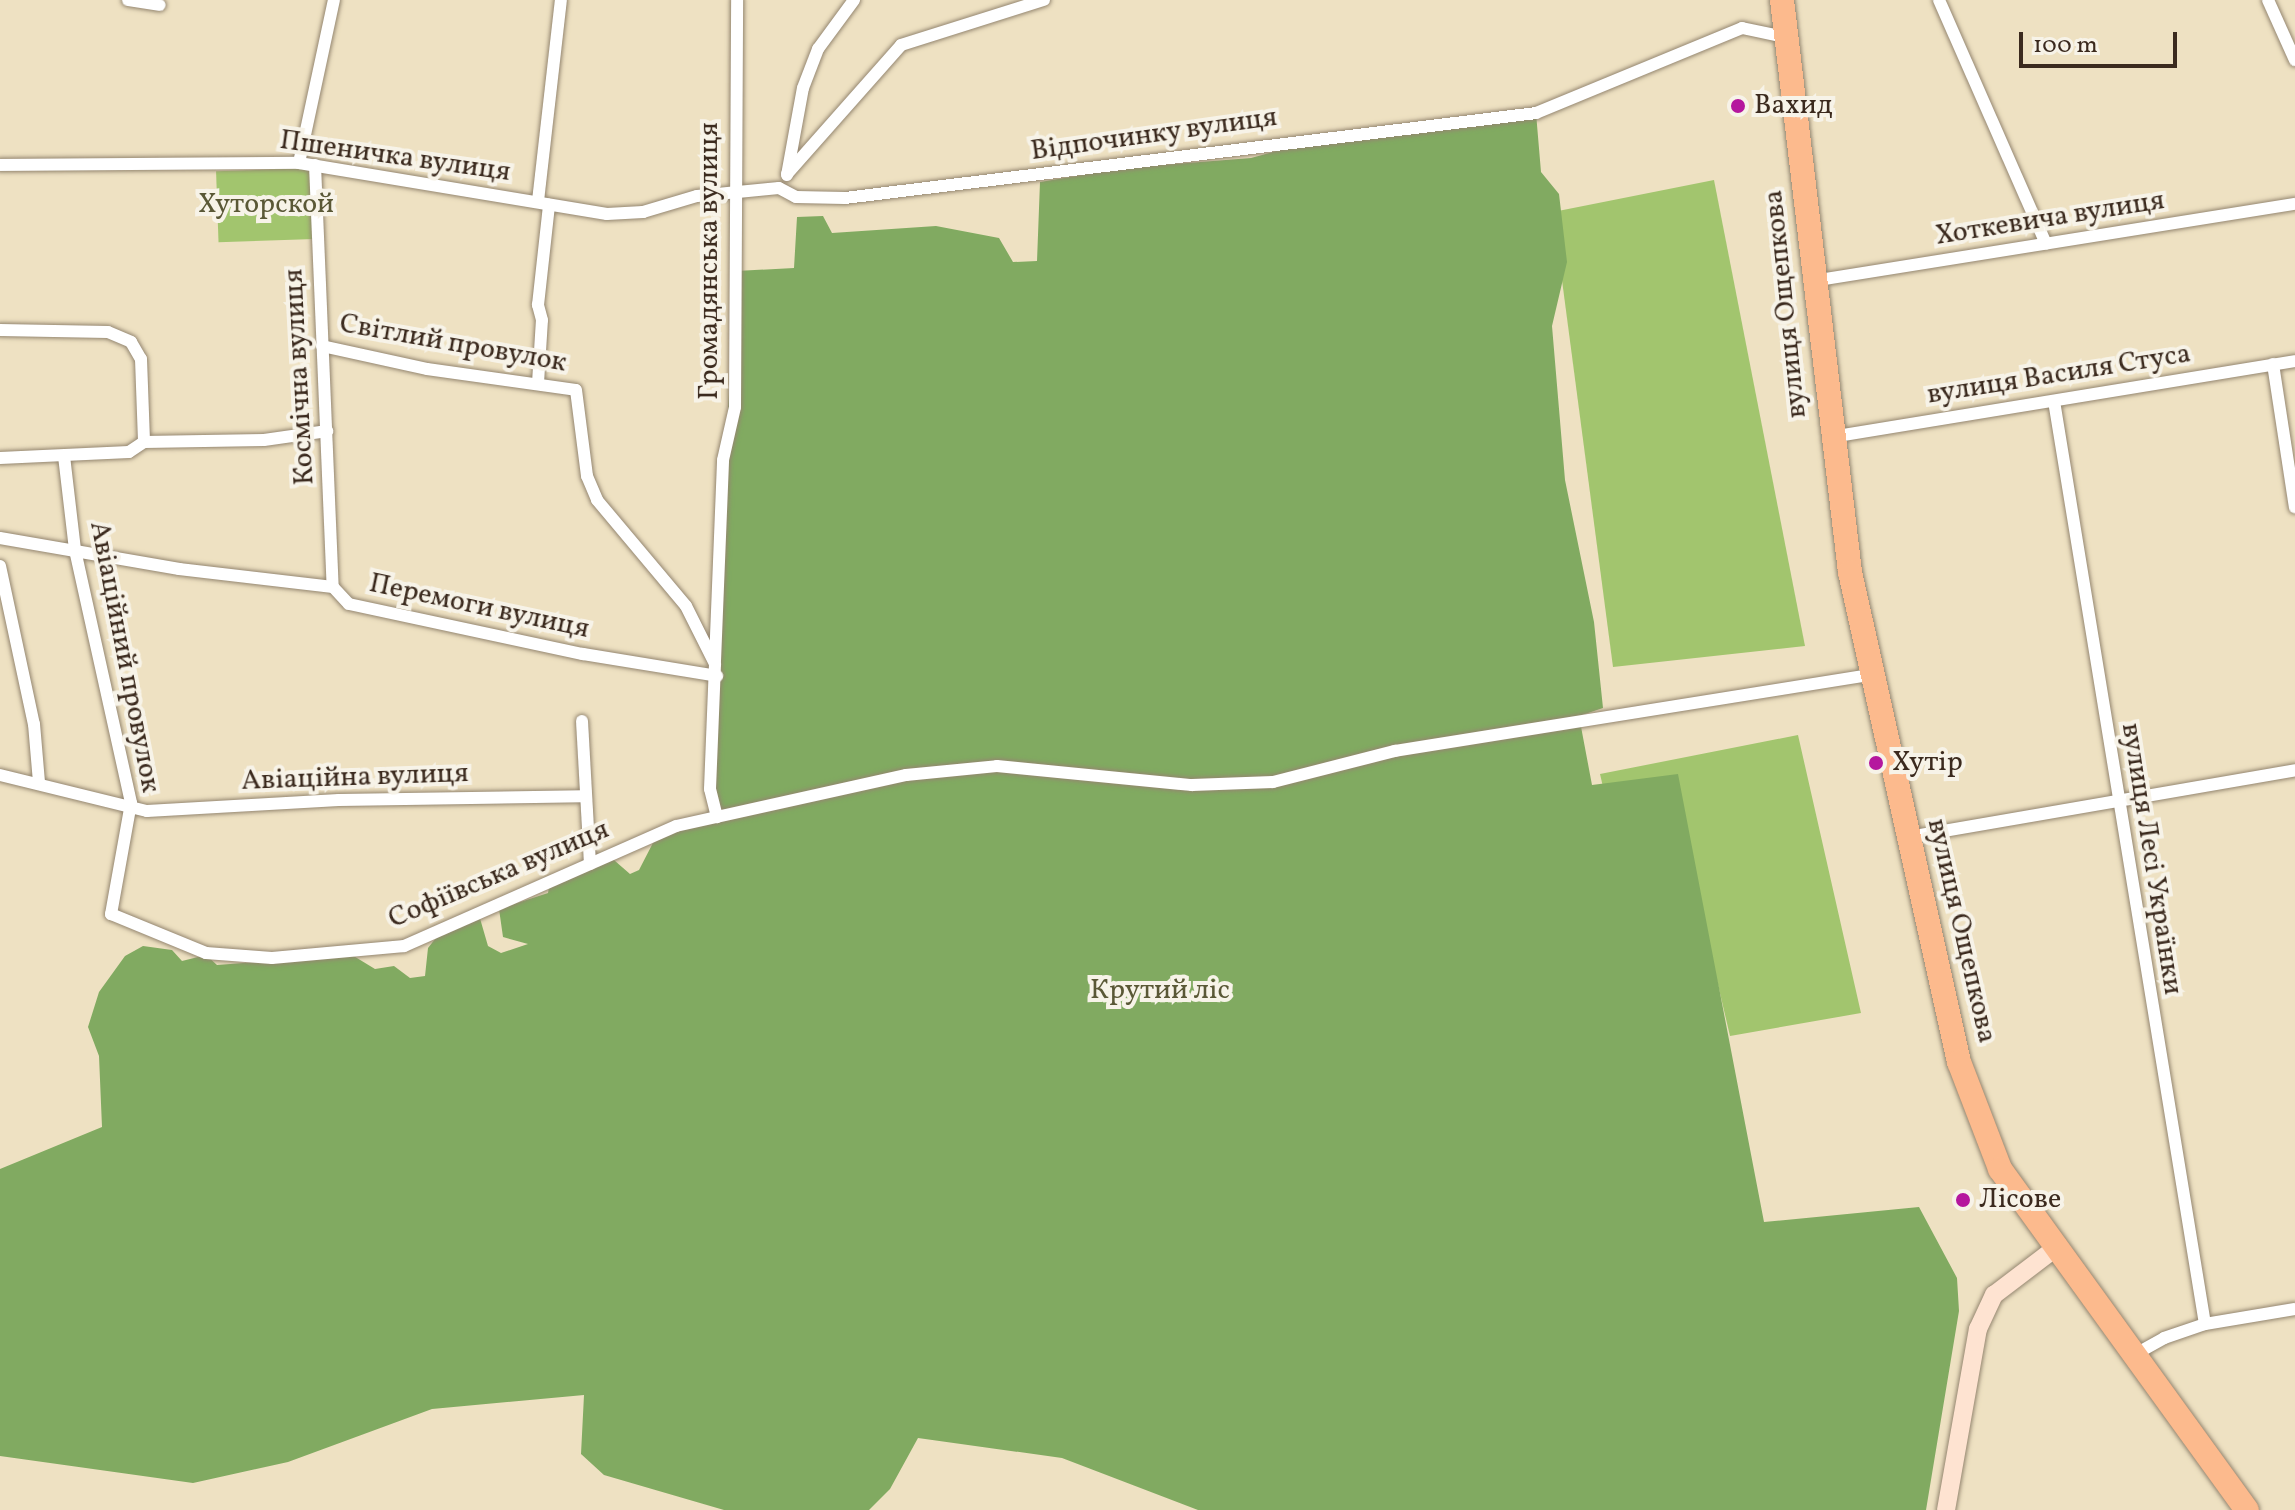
<!DOCTYPE html>
<html>
<head>
<meta charset="utf-8">
<style>
	body { margin:0 }
	#map { position:relative; width:2295px; height:1510px; overflow:hidden; background:#eee1c2; font-family:Vollkorn,serif }
	div>[style] { position:absolute }
	[style*='--x'] { left:calc(var(--x)*1px); top:calc(var(--y)*1px); width:calc(var(--w)*1px); rotate:calc(var(--a)*1deg) }
	.green>* { inset:0; background:#a2c56e; transform-origin:0 0 }
	.forest>* { inset:0; background:#81aa61 }
	.roads { filter:drop-shadow(0 0 2px #948670) drop-shadow(0 0 2px #948670) }
	.street>* { height:12px; margin:-6px; padding:0 6px; transform-origin:6px; border-radius:6px; background:#fff }
	.secondary>* { height:18px; margin:-9px; padding:0 9px; transform-origin:9px; border-radius:9px; background:#fee3d1 }
	.highway>* { height:24px; margin:-12px; padding:0 12px; transform-origin:12px; border-radius:12px; background:#fcba8d }
	.dots>* { width:22px; height:22px; translate:-50% -50%; box-sizing:border-box; border:4px solid #f7f3e8; border-radius:50% }
	span { translate:-50% -50%; white-space:nowrap; text-align:center; line-height:1.15; -webkit-text-stroke:8px #f7f3e8; paint-order:stroke }
	.poi-label { font-size:28px; color:#3b2a1e }
	.left { translate:0 -50%; text-align:left }
	.street-label { font-size:28px; color:#3b2a1e }
	.park-label { font-size:28px; color:#5a5836 }
	.scale { position:absolute; left:2019px; top:32px; width:158px; height:36px; box-sizing:border-box; border:4px solid #3b2a1e; border-top:0; padding-left:10px; font-size:24px; line-height:28px; white-space:nowrap; color:#3b2a1e; -webkit-text-stroke:6px #f7f3e8; paint-order:stroke }
</style>
</head>
<body>
<div id="map">
	<div class="green">
		<i style="left:312px;top:168px;width:71px;height:96px;rotate:88deg"></i>
		<i style="clip-path:polygon(1714px 180px,1805px 646px,1613px 667px,1553px 212px)"></i>
		<i style="clip-path:polygon(1798px 735px,1861px 1013px,1730px 1036px,1701px 912px,1629px 899px,1600px 774px)"></i>
	</div>
	<div class="forest">
		<i style="clip-path:polygon(1536px 113px,1541px 172px,1559px 194px,1567px 262px,1552px 326px,1565px 480px,1594px 622px,1603px 708px,1579px 716px,1592px 785px,1678px 774px,1764px 1222px,1919px 1207px,1957px 1278px,1959px 1311px,1926px 1510px,1198px 1510px,1062px 1458px,918px 1438px,890px 1489px,869px 1510px,724px 1510px,604px 1475px,581px 1454px,584px 1395px,432px 1409px,288px 1462px,193px 1483px,0 1456px,0 1169px,102px 1127px,99px 1056px,88px 1027px,99px 992px,125px 956px,143px 946px,172px 950px,182px 961px,206px 955px,217px 965px,352px 955px,375px 969px,394px 966px,410px 978px,425px 976px,428px 948px,439px 934px,479px 915px,488px 946px,501px 953px,528px 944px,503px 937px,499px 909px,548px 893px,550px 881px,607px 854px,630px 874px,639px 870px,655px 839px,715px 818px,708px 802px,720px 686px,714px 652px,736px 271px,794px 268px,797px 217px,823px 216px,832px 233px,936px 226px,999px 238px,1013px 262px,1037px 261px,1040px 182px,1124px 168px,1251px 158px,1320px 139px,1433px 125px,1489px 125px)"></i>
	</div>
	<div class="roads">
		<div class="street">
			<i style="--x:128;--y:0;--w:32;--a:9"></i>
			<i style="--x:1939;--y:0;--w:266;--a:66.3"></i>
			<i style="--x:2268;--y:0;--w:66;--a:65.8"></i>
			<i style="--x:299;--y:163;--w:167;--a:-77.9"></i>
			<i style="--x:0;--y:165;--w:299;--a:-0.4"></i>
			<i style="--x:299;--y:163;--w:312;--a:9.4"></i>
			<i style="--x:607;--y:214;--w:36;--a:-3"></i>
			<i style="--x:643;--y:212;--w:56;--a:-16.5"></i>
			<i style="--x:697;--y:196;--w:82;--a:-5.6"></i>
			<i style="--x:315;--y:165;--w:422;--a:87.6"></i>
			<i style="--x:787;--y:174;--w:172;--a:-48.5"></i>
			<i style="--x:901;--y:45;--w:150;--a:-17.5"></i>
			<i style="--x:787;--y:175;--w:88;--a:-79.6"></i>
			<i style="--x:803;--y:88;--w:42;--a:-69"></i>
			<i style="--x:818;--y:49;--w:61;--a:-53.7"></i>
			<i style="--x:779;--y:188;--w:19;--a:28"></i>
			<i style="--x:796;--y:197;--w:49;--a:1.2"></i>
			<i style="--x:845;--y:198;--w:696;--a:-7.01"></i>
			<i style="--x:1536;--y:113;--w:223;--a:-22.4"></i>
			<i style="--x:1742;--y:28;--w:48;--a:12"></i>
			<i style="--x:538;--y:201;--w:202;--a:-83.5"></i>
			<i style="--x:1813;--y:281;--w:488;--a:-9.1"></i>
			<i style="--x:0;--y:330;--w:108;--a:1.1"></i>
			<i style="--x:108;--y:332;--w:25;--a:23"></i>
			<i style="--x:131;--y:342;--w:20;--a:60"></i>
			<i style="--x:141;--y:359;--w:83;--a:87.9"></i>
			<i style="--x:322;--y:346;--w:107;--a:12.4"></i>
			<i style="--x:427;--y:369;--w:150;--a:8"></i>
			<i style="--x:576;--y:390;--w:87;--a:82.7"></i>
			<i style="--x:587;--y:476;--w:26;--a:67"></i>
			<i style="--x:597;--y:500;--w:138;--a:50"></i>
			<i style="--x:686;--y:606;--w:65;--a:63.4"></i>
			<i style="--x:715;--y:664;--w:125;--a:92.3"></i>
			<i style="--x:710;--y:789;--w:29;--a:76"></i>
			<i style="--x:2273;--y:364;--w:145;--a:81.3"></i>
			<i style="--x:538;--y:383;--w:63;--a:-86.4"></i>
			<i style="--x:542;--y:320;--w:16;--a:-105"></i>
			<i style="--x:538;--y:305;--w:101;--a:-83.7"></i>
			<i style="--x:2054;--y:401;--w:935;--a:80.71"></i>
			<i style="--x:1831;--y:437;--w:470;--a:-9.3"></i>
			<i style="--x:144;--y:442;--w:120;--a:-1"></i>
			<i style="--x:264;--y:440;--w:64;--a:-8.1"></i>
			<i style="--x:64;--y:456;--w:95;--a:83.3"></i>
			<i style="--x:75;--y:550;--w:259;--a:77.5"></i>
			<i style="--x:131;--y:803;--w:113;--a:100.2"></i>
			<i style="--x:111;--y:914;--w:103;--a:22.3"></i>
			<i style="--x:206;--y:953;--w:66;--a:4.3"></i>
			<i style="--x:272;--y:958;--w:133;--a:-5.2"></i>
			<i style="--x:404;--y:946;--w:297;--a:-23.8"></i>
			<i style="--x:676;--y:826;--w:236;--a:-12.5"></i>
			<i style="--x:906;--y:775;--w:91;--a:-5.6"></i>
			<i style="--x:997;--y:766;--w:196;--a:5.6"></i>
			<i style="--x:1192;--y:785;--w:81;--a:-2.1"></i>
			<i style="--x:1273;--y:782;--w:126;--a:-14.3"></i>
			<i style="--x:1395;--y:751;--w:483;--a:-9.1"></i>
			<i style="--x:0;--y:458;--w:129;--a:-2.7"></i>
			<i style="--x:129;--y:452;--w:18;--a:-34"></i>
			<i style="--x:0;--y:538;--w:182;--a:9.8"></i>
			<i style="--x:179;--y:569;--w:155;--a:6.7"></i>
			<i style="--x:333;--y:587;--w:23;--a:47"></i>
			<i style="--x:349;--y:604;--w:239;--a:12.1"></i>
			<i style="--x:583;--y:654;--w:136;--a:9.3"></i>
			<i style="--x:0;--y:566;--w:162;--a:77.9"></i>
			<i style="--x:34;--y:724;--w:58;--a:85.1"></i>
			<i style="--x:715;--y:661;--w:201;--a:-87.7"></i>
			<i style="--x:723;--y:460;--w:54;--a:-77.2"></i>
			<i style="--x:735;--y:407;--w:407;--a:-89.7"></i>
			<i style="--x:582;--y:721;--w:143;--a:86.8"></i>
			<i style="--x:0;--y:775;--w:151;--a:13.8"></i>
			<i style="--x:147;--y:811;--w:192;--a:-3.3"></i>
			<i style="--x:339;--y:800;--w:244;--a:-0.9"></i>
			<i style="--x:1909;--y:837;--w:392;--a:-9.8"></i>
			<i style="--x:2132;--y:1356;--w:37;--a:-29"></i>
			<i style="--x:2164;--y:1338;--w:43;--a:-18.9"></i>
			<i style="--x:2205;--y:1324;--w:91;--a:-9.5"></i>
		</div>
		<div class="secondary">
			<i style="--x:1946;--y:1510;--w:184;--a:-80"></i>
			<i style="--x:1978;--y:1329;--w:38;--a:-65"></i>
			<i style="--x:1994;--y:1295;--w:74;--a:-37.3"></i>
		</div>
		<div class="highway">
			<i style="--x:1782;--y:0;--w:576;--a:83.22"></i>
			<i style="--x:1850;--y:572;--w:502;--a:77.46"></i>
			<i style="--x:1959;--y:1062;--w:115;--a:69"></i>
			<i style="--x:2000;--y:1169;--w:421;--a:54.1"></i>
		</div>
	</div>
	<div class="dots">
		<i style="left:1738px;top:106px;background:#b5179e"></i>
		<i style="left:1876px;top:763px;background:#b5179e"></i>
		<i style="left:1963px;top:1200px;background:#b5179e"></i>
	</div>
	<div class="poi-label">
		<span class="left" style="left:1754px;top:106px">Вахид</span>
		<span class="left" style="left:1892px;top:763px">Хутір</span>
		<span class="left" style="left:1979px;top:1200px">Лісове</span>
	</div>
	<div class="street-label">
		<span style="left:1154px;top:135px;rotate:-8deg">Відпочинку вулиця</span>
		<span style="left:395px;top:157px;rotate:8deg">Пшеничка вулиця</span>
		<span style="left:2050px;top:219px;rotate:-9deg">Хоткевича вулиця</span>
		<span style="left:710px;top:261px;rotate:-90deg">Громадянська вулиця</span>
		<span style="left:1786px;top:304px;rotate:-96deg">вулиця Ощепкова</span>
		<span style="left:453px;top:344px;rotate:10deg">Світлий провулок</span>
		<span style="left:2059px;top:375px;rotate:-9deg">вулиця Василя Стуса</span>
		<span style="left:300px;top:377px;rotate:-93deg">Космічна вулиця</span>
		<span style="left:479px;top:607px;rotate:12deg">Перемоги вулиця</span>
		<span style="left:124px;top:657px;rotate:79deg">Авіаційний провулок</span>
		<span style="left:355px;top:778px;rotate:-2deg">Авіаційна вулиця</span>
		<span style="left:2151px;top:859px;rotate:81deg">вулиця Лесі Українки</span>
		<span style="left:499px;top:875px;rotate:-23deg">Софіївська вулиця</span>
		<span style="left:1961px;top:931px;rotate:77deg">вулиця Ощепкова</span>
	</div>
	<div class="park-label">
		<span style="left:266px;top:205px">Хуторской</span>
		<span style="left:1160px;top:991px">Крутий ліс</span>
	</div>
	<div class="scale">100 m</div>
</div>
</body>
</html>
